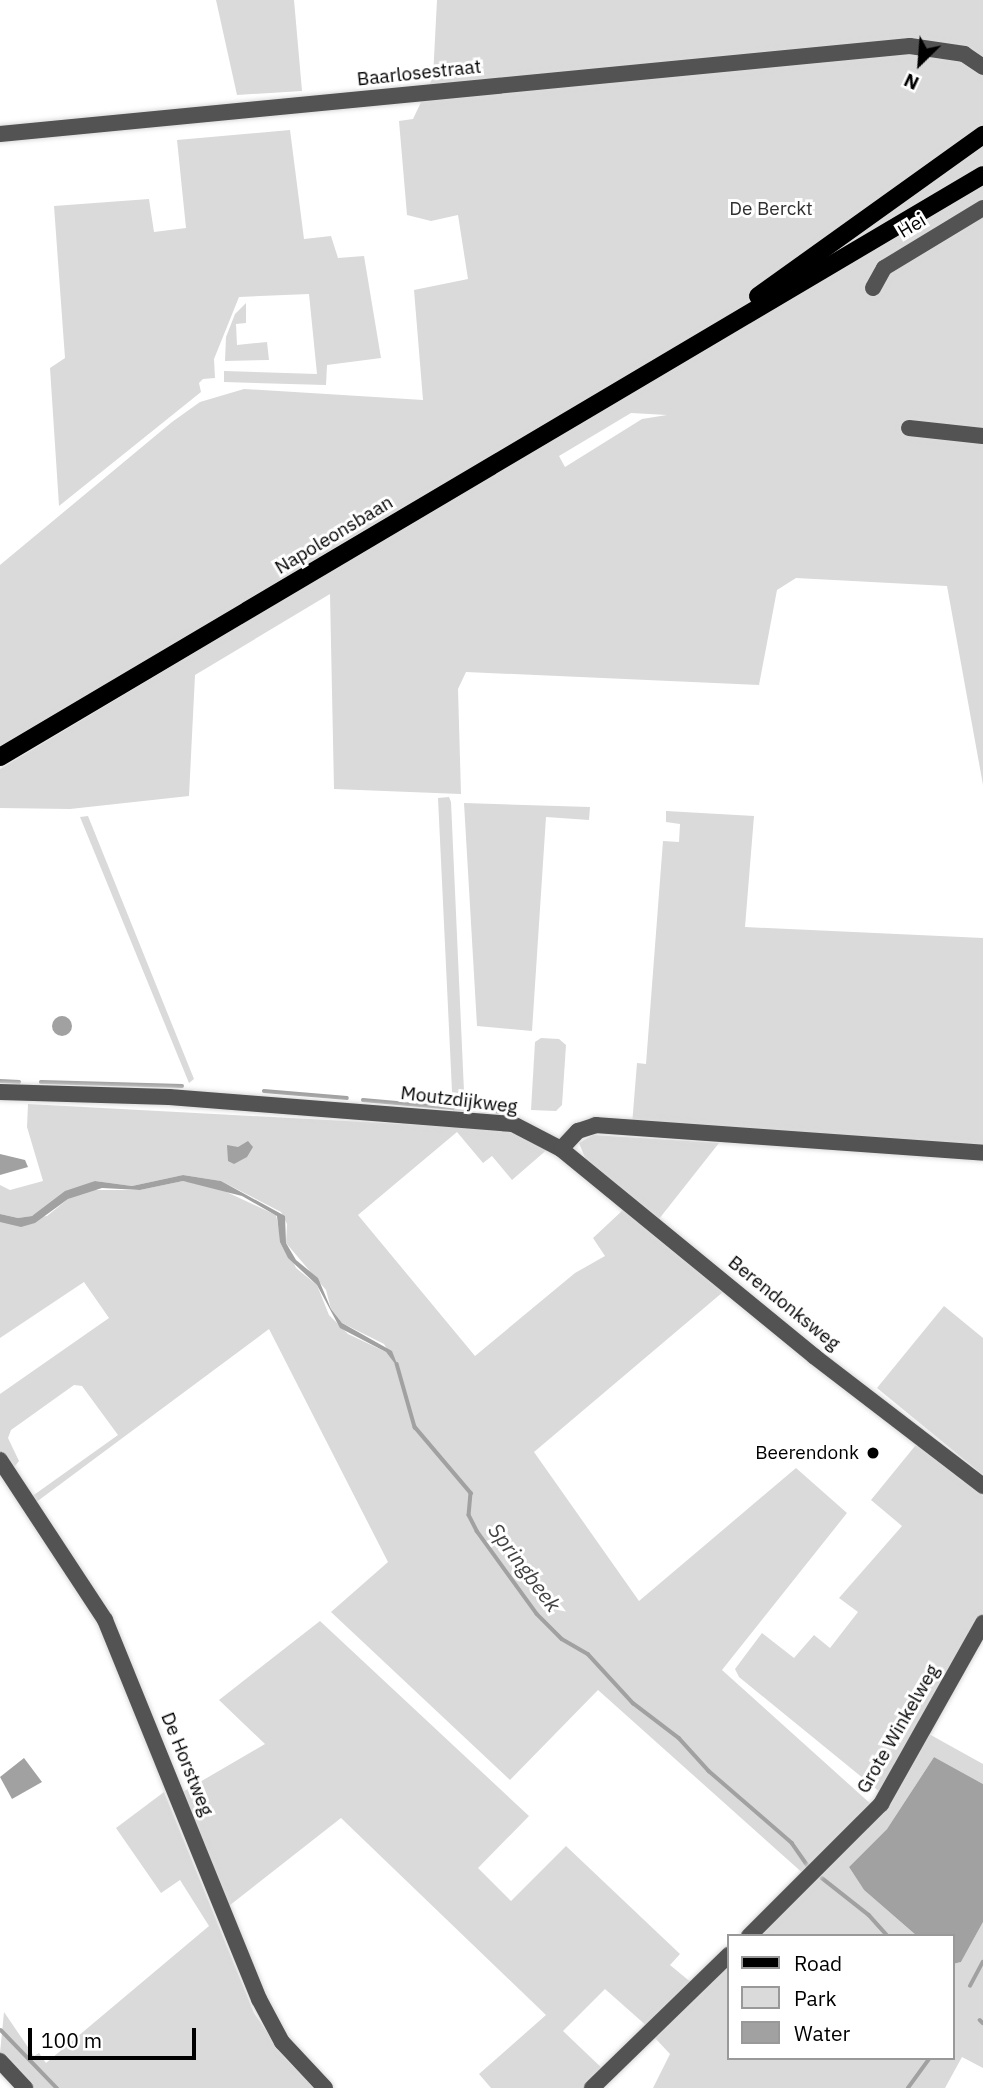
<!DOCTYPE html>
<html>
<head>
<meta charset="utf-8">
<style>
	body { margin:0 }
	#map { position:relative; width:983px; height:2088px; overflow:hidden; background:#fff; font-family:"IBM Plex Sans",sans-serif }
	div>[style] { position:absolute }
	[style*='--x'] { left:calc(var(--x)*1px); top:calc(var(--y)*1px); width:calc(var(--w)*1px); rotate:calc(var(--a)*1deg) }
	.green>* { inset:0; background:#dadada }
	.water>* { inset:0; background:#a1a1a1 }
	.round { border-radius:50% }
	.stream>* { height:3.5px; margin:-1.75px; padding:0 1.75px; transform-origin:1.75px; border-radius:1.75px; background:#a1a1a1 }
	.roads { filter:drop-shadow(0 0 2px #dbdbdb) drop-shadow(0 0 2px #dbdbdb) }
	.minor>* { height:16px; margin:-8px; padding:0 8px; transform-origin:8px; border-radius:8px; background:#535353 }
	.major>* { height:18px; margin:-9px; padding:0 9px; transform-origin:9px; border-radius:9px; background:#000 }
	.dots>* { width:19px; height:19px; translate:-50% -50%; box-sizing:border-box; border:4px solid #fff; border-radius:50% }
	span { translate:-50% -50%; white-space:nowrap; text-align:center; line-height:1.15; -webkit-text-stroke:6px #fff; paint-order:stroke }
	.street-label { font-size:19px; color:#000 }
	.park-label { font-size:19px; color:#313131 }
	.poi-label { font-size:19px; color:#000 }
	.right { translate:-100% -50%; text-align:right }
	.water-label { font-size:21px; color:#424242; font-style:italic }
	.legend { position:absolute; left:727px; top:1934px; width:228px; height:126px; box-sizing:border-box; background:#fff; border:2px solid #999; margin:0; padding:9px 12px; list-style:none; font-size:21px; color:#000 }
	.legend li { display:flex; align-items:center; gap:14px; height:35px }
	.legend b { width:35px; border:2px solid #999 }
	.north { position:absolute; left:885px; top:28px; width:70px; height:70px; -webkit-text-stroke:5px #fff; paint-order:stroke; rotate:205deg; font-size:19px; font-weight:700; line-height:28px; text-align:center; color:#000 }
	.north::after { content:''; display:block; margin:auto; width:24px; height:32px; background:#000; clip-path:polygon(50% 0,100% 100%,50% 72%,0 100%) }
	.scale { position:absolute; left:28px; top:2028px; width:168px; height:32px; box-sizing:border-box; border:4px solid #000; border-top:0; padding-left:9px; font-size:21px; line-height:24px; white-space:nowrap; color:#000; -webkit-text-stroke:5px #fff; paint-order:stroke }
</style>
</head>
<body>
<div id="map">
	<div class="green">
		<i style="clip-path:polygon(216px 0,294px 0,302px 91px,237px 95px)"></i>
		<i style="clip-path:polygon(evenodd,437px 0,983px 0,983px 785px,947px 586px,796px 578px,777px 590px,759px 685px,466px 672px,458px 689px,461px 794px,334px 789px,330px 594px,195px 675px,189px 796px,70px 809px,0 808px,0 769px,596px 412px,0 750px,0 565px,172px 422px,200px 402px,244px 389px,423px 400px,414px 290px,468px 279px,458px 215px,431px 221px,407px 215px,399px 121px,413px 119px,433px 77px,437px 0,631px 413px,667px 415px,642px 419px,565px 467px,559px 456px,631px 413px)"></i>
		<i style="clip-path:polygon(290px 130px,304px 239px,331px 236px,338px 258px,364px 256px,381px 358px,327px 365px,326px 385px,224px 382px,224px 371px,317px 374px,309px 294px,239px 297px,214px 359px,215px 378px,203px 379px,199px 383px,201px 392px,59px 506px,50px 368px,65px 358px,54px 206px,149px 199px,154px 232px,186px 228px,177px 140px)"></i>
		<i style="clip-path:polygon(246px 303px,246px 323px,236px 324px,237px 345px,267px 342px,269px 360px,225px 361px,226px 337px,235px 314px)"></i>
		<i style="clip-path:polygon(449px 797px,451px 802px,465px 1114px,453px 1112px,438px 798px)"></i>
		<i style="clip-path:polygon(464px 803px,590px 807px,589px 820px,546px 817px,532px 1031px,477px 1026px)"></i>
		<i style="clip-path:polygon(666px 811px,754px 816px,745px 927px,983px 938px,983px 1153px,632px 1125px,637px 1063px,646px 1064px,663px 841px,679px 842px,680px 824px,666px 822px)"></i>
		<i style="clip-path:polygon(88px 816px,194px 1079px,189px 1083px,80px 817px)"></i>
		<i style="clip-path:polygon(541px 1038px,559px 1039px,566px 1045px,562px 1105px,556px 1111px,531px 1110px,535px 1042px)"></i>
		<i style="clip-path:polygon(28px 1104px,494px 1129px,521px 1134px,550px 1147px,512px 1180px,492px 1156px,483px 1163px,457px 1132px,358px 1215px,475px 1356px,575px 1273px,605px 1256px,593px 1238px,624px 1209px,723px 1292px,534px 1452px,639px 1601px,796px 1468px,847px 1513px,722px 1670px,872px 1805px,806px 1876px,598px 1690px,510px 1780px,331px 1612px,388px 1562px,269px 1329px,35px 1503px,31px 1497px,118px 1435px,82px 1386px,74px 1385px,11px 1430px,8px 1438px,19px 1461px,12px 1470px,0 1452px,0 1394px,109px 1318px,84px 1282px,0 1338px,0 1222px,47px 1216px,68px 1199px,90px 1190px,140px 1190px,183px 1181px,216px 1187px,276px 1215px,279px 1230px,296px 1268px,317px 1285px,329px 1315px,348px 1334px,386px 1352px,398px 1367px,384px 1344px,342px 1323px,331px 1309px,326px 1290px,286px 1243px,287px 1224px,281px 1212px,221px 1181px,183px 1175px,132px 1186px,95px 1181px,32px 1216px,18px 1218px,0 1214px,0 1185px,10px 1190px,43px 1181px,27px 1127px)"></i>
		<i style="clip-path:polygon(593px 1135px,719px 1143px,659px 1219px,586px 1160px,579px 1143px)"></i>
		<i style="clip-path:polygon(944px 1306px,983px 1338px,983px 1475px,877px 1388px)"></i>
		<i style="clip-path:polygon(922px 1445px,983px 1496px,983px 1613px,880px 1792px,739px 1677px,735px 1669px,762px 1633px,794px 1658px,814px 1635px,830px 1648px,858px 1612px,839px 1598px,902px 1526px,871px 1500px,915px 1446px)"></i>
		<i style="clip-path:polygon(320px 1621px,529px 1816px,478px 1868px,511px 1901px,566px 1846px,680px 1954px,670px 1965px,693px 1984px,649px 2028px,605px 1989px,563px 2031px,605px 2071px,584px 2088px,491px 2088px,479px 2074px,546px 2015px,341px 1818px,225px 1909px,181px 1793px,265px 1744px,219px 1700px)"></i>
		<i style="clip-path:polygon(929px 1734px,983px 1764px,983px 1784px,934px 1757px,887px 1829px,849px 1867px,864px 1890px,917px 1936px,760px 1936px,881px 1814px)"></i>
		<i style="clip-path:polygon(164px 1792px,254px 2013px,285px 2058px,315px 2088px,33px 2088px,0 2053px,4px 2012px,34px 2056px,39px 2053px,46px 2063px,209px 1926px,180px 1880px,161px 1893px,116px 1828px)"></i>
		<i style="clip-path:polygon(983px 1922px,983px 2068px,962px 2057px,945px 2088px,653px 2088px,670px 2054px,655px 2038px,729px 1965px,729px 2058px,953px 2058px,953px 1964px,961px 1962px)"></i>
	</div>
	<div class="water">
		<i class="round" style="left:52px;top:1016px;width:20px;height:20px"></i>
		<i style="clip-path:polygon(248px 1141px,253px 1147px,247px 1157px,234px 1164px,228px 1161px,227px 1145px,238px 1147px)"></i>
		<i style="clip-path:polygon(0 1154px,25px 1160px,28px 1167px,0 1175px)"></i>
		<i style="clip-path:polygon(183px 1175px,221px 1181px,285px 1216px,286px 1243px,296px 1260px,318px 1278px,331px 1309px,342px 1323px,392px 1351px,399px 1369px,386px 1352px,340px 1328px,317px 1285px,288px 1258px,280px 1242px,277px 1216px,242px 1196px,183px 1181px,140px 1190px,102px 1188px,68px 1199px,35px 1223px,21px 1227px,0 1222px,0 1214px,18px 1218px,32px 1216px,65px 1191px,95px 1181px,132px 1186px)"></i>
		<i style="clip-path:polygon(934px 1757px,983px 1784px,983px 1922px,961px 1962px,953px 1964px,953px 1936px,917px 1936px,864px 1890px,849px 1867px,887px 1829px)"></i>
		<i style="clip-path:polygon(24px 1758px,42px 1782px,12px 1799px,0 1777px)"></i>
	</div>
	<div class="stream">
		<i style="--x:0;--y:1081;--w:19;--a:3"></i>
		<i style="--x:41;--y:1082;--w:141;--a:1.6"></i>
		<i style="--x:264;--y:1091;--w:83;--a:4.8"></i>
		<i style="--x:363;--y:1100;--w:90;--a:5.1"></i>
		<i style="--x:481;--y:1110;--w:27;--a:6"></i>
		<i style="--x:397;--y:1364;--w:66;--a:74.1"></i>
		<i style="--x:415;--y:1427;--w:87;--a:49.7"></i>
		<i style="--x:471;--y:1493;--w:22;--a:95"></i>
		<i style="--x:469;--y:1515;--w:18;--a:63"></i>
		<i style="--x:477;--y:1531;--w:102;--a:54.1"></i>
		<i style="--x:537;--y:1614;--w:35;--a:45"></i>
		<i style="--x:562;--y:1639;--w:30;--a:30"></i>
		<i style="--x:588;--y:1654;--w:67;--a:47.4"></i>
		<i style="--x:633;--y:1703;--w:58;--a:37.3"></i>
		<i style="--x:679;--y:1738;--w:45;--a:47.7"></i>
		<i style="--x:709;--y:1771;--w:110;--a:40.9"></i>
		<i style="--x:792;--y:1843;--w:28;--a:55"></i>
		<i style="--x:822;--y:1878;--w:60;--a:38.2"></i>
		<i style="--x:869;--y:1915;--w:28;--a:48"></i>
		<i style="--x:970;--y:1986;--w:27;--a:-62"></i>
		<i style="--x:980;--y:2020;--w:4;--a:45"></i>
		<i style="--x:1;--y:2030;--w:81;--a:46"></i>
		<i style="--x:908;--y:2088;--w:37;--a:-54"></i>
	</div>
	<div class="roads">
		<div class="minor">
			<i style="--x:0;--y:134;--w:914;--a:-5.52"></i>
			<i style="--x:910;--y:46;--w:55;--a:8.4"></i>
			<i style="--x:964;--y:54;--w:23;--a:34"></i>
			<i style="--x:873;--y:288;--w:23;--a:-61"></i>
			<i style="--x:884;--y:268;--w:116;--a:-31.2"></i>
			<i style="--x:909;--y:428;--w:74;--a:6.2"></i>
			<i style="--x:0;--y:1092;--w:169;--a:1.7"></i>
			<i style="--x:169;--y:1097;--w:345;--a:4.5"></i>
			<i style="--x:513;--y:1124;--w:54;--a:27.5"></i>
			<i style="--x:561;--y:1149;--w:328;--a:39.3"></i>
			<i style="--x:815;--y:1357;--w:212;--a:37.5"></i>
			<i style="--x:561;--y:1149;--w:25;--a:-47"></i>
			<i style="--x:578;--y:1131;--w:19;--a:-18"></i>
			<i style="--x:596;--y:1125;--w:388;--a:4.1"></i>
			<i style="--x:0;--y:1460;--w:191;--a:56.7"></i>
			<i style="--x:105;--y:1620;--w:409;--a:67.9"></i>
			<i style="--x:259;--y:1999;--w:49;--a:61.9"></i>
			<i style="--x:282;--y:2042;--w:63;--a:46.9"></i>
			<i style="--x:749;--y:1936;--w:187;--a:-45"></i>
			<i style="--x:881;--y:1804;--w:208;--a:-60.6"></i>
			<i style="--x:0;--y:2061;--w:37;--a:47"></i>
			<i style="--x:592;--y:2088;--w:191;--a:-44.2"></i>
		</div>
		<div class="major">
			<i style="--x:758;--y:296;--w:277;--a:-35.6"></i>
			<i style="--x:0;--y:757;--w:1142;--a:-30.63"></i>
		</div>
	</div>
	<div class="dots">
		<i style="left:873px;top:1453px;background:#000"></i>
	</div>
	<div class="street-label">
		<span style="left:419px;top:73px;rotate:-6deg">Baarlosestraat</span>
		<span style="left:912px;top:226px;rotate:-31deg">Hei</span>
		<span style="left:334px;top:535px;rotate:-31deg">Napoleonsbaan</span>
		<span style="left:459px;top:1100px;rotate:7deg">Moutzdijkweg</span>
		<span style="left:784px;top:1303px;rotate:39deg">Berendonksweg</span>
		<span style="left:898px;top:1729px;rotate:-60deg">Grote Winkelweg</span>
		<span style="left:187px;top:1764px;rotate:68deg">De Horstweg</span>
	</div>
	<div class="park-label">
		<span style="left:771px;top:209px">De Berckt</span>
	</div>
	<div class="poi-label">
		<span class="right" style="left:859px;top:1453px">Beerendonk</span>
	</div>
	<div class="water-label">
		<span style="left:525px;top:1567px;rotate:53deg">Springbeek</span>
	</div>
	<ul class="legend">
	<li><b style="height:9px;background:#000"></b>Road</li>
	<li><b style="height:19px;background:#dadada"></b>Park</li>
	<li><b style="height:19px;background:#a1a1a1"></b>Water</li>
	</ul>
	<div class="north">N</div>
	<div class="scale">100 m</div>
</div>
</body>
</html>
